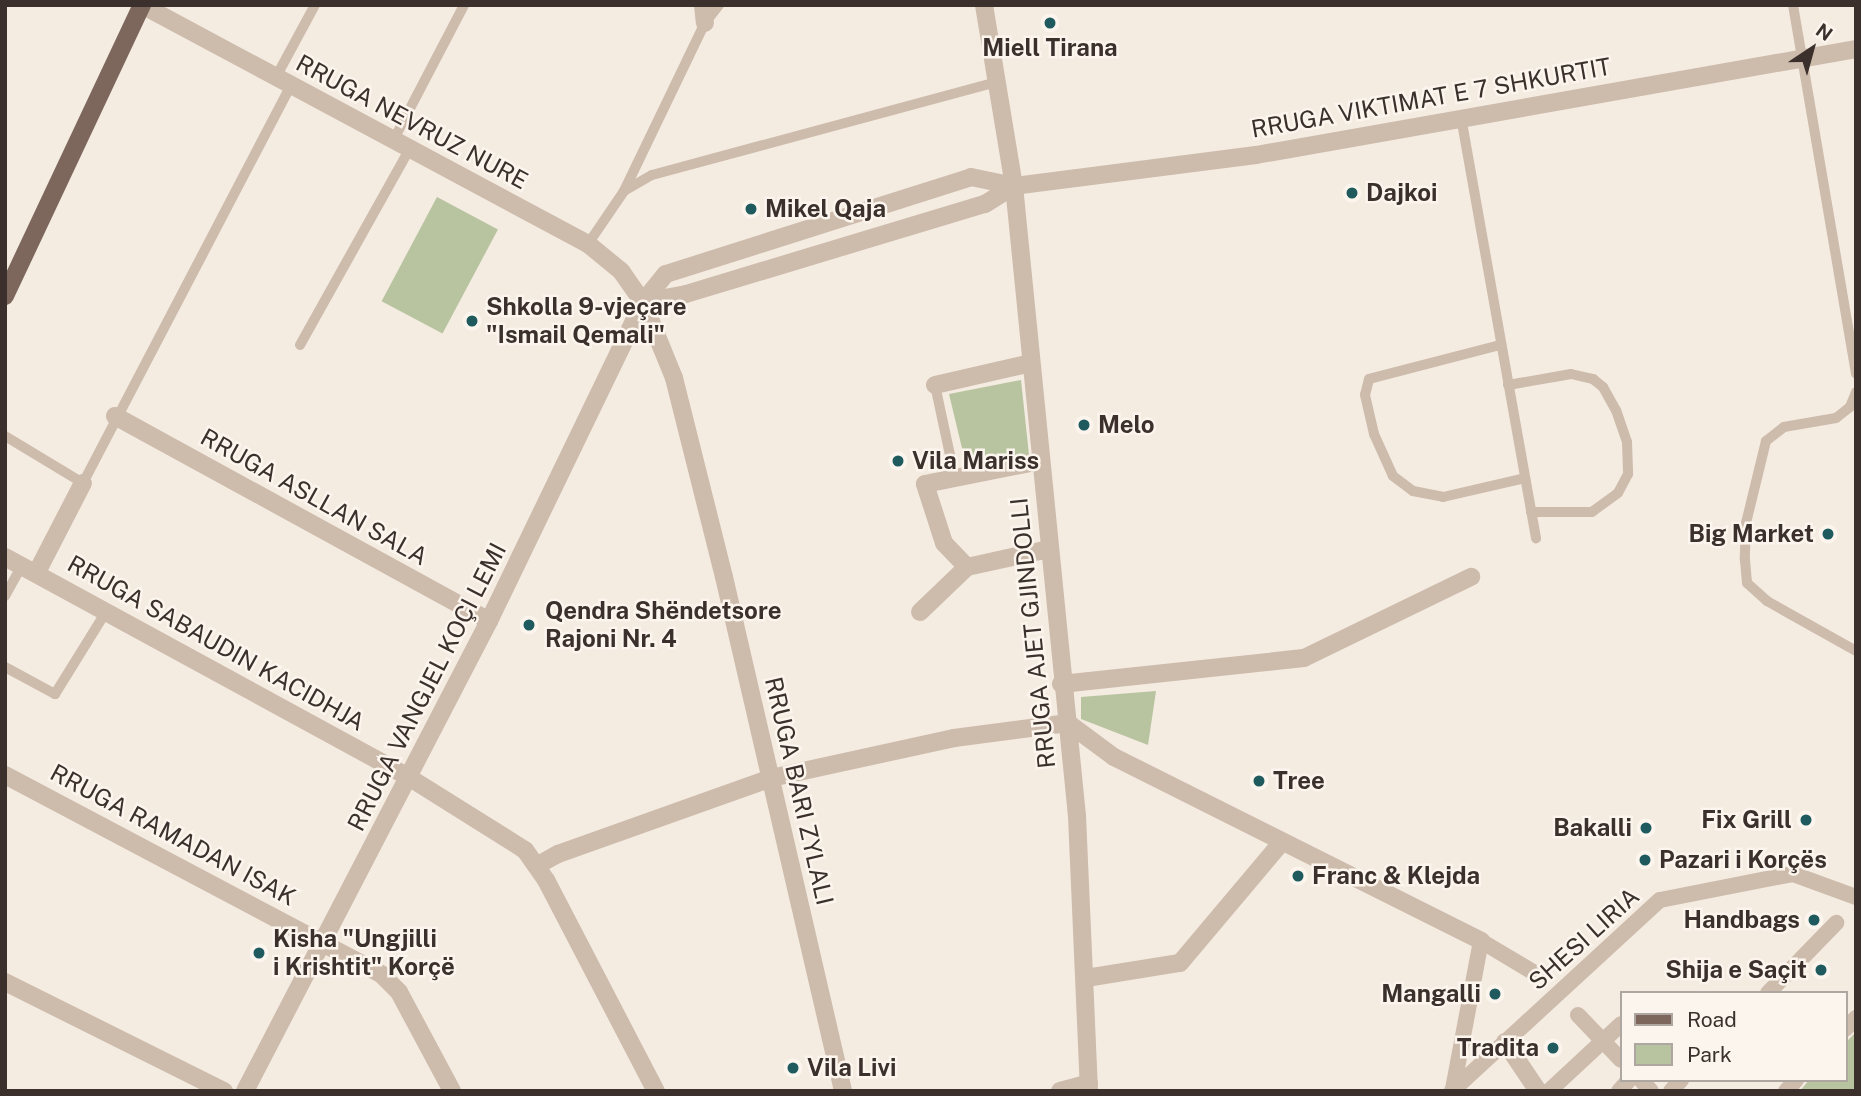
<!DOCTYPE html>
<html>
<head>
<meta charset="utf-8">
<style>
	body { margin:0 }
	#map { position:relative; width:1861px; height:1096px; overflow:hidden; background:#f4ebe1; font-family:"Public Sans",sans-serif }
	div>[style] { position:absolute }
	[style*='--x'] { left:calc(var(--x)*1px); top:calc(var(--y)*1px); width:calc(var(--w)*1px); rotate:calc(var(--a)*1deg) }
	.green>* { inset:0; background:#b8c4a0; transform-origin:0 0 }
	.service>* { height:10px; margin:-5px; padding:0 5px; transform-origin:5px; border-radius:5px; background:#cdbbac }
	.pedestrian>* { height:16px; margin:-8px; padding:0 8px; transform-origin:8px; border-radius:8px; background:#cdbbac }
	.minor>* { height:18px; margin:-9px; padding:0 9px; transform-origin:9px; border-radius:9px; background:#cdbbac }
	.tertiary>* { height:18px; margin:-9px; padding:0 9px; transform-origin:9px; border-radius:9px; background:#cdbbac }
	.primary>* { height:18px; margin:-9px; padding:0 9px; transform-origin:9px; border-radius:9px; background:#7d675c }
	.dots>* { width:19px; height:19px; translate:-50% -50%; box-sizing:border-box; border:4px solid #fbf5ee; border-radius:50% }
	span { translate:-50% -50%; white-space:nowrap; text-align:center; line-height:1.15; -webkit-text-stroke:5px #fbf5ee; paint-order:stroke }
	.poi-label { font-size:24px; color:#3b302b; font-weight:700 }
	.left { translate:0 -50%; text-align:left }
	.right { translate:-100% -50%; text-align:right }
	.street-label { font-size:24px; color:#3b302b }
	.frame { position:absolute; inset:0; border:7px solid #3b302b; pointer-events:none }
	.legend { position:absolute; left:1620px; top:991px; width:228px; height:91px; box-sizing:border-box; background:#fbf5ee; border:2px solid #aea6a0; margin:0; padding:9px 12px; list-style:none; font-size:21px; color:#3b302b }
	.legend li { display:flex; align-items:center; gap:14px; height:35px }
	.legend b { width:35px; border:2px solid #aea6a0 }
	.north { position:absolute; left:1777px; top:14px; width:70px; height:70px; -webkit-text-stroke:5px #fbf5ee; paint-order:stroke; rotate:36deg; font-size:19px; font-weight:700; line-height:28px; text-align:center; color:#3b302b }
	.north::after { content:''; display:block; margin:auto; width:24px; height:32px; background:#3b302b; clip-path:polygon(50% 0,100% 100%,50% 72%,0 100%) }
</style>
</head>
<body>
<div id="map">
	<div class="green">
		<i style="left:437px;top:197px;width:69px;height:118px;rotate:28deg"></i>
		<i style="clip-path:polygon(1021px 380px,1029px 455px,967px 469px,949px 394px)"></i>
		<i style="clip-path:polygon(1156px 691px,1148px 745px,1081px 719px,1081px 697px)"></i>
		<i style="clip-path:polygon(1856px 1032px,1856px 1091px,1800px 1091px,1809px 1080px,1845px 1080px,1845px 1043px)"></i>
	</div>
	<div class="service">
		<i style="--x:1793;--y:5;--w:374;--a:80.3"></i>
		<i style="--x:276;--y:77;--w:82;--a:-61.6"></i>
		<i style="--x:1461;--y:117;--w:428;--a:79.9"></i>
		<i style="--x:393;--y:141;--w:153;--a:-62.4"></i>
		<i style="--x:624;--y:191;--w:187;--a:-64.3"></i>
		<i style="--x:705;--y:23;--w:23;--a:-52"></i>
		<i style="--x:588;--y:244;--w:64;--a:-55.8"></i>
		<i style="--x:624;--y:191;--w:32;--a:-30"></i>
		<i style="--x:652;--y:175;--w:356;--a:-15.1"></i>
		<i style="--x:300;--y:345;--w:223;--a:-60.8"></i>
		<i style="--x:1500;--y:345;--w:135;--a:165.5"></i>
		<i style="--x:1369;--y:379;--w:16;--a:104"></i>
		<i style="--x:1365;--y:395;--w:40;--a:77"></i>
		<i style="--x:1374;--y:434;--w:46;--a:65.7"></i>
		<i style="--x:1393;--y:476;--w:25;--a:37"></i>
		<i style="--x:1413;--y:491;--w:31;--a:11"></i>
		<i style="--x:1443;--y:497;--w:84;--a:-13"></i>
		<i style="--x:935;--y:385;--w:95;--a:77.9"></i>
		<i style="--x:1508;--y:385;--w:64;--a:-9.9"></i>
		<i style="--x:1571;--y:374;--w:23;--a:13"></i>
		<i style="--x:1593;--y:379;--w:13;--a:39"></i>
		<i style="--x:1603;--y:387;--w:26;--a:61"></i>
		<i style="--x:1616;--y:410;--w:34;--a:71"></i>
		<i style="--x:1627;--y:442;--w:32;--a:88"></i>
		<i style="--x:1628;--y:474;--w:21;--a:118"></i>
		<i style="--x:1618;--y:493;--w:32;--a:144"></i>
		<i style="--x:1592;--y:512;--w:61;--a:180"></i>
		<i style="--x:1856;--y:392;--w:16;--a:112"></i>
		<i style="--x:1850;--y:407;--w:18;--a:142"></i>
		<i style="--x:1836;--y:418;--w:53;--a:170.2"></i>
		<i style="--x:1784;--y:427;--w:23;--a:142"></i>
		<i style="--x:1766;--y:441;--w:84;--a:103.7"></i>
		<i style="--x:1746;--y:523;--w:37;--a:92"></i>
		<i style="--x:1745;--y:560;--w:23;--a:85"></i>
		<i style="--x:1747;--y:583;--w:27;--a:42"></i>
		<i style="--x:1767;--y:601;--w:102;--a:29.3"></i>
		<i style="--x:5;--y:436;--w:91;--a:31.1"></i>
		<i style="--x:83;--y:483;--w:449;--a:-62.4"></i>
		<i style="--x:5;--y:596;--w:35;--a:-61"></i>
		<i style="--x:5;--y:667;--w:57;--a:28.4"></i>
		<i style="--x:55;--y:694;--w:99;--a:-58.2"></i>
	</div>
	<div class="pedestrian">
		<i style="--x:1768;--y:993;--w:98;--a:-45.8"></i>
		<i style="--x:1578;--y:1015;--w:62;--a:46.3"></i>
		<i style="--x:1845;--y:1029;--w:16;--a:-45"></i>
		<i style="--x:1641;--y:1080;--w:15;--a:48"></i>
		<i style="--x:1453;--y:1089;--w:151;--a:-79.3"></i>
		<i style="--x:1481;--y:941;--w:66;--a:30.8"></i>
		<i style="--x:1452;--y:1091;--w:282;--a:-42.6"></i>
		<i style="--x:1660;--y:900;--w:136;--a:-11.1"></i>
		<i style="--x:1793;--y:874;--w:67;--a:20.1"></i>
		<i style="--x:1549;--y:1091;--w:98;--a:-42.9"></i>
		<i style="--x:1619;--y:1091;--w:15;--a:-48"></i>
		<i style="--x:1671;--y:1091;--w:15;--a:-48"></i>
		<i style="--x:1786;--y:1091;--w:15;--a:-48"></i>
	</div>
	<div class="minor">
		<i style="--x:142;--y:5;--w:506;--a:28.19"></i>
		<i style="--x:588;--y:244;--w:43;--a:39.3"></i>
		<i style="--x:621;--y:271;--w:38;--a:55"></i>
		<i style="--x:643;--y:302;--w:82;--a:67.8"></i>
		<i style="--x:674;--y:378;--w:205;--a:75.9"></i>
		<i style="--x:724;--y:577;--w:528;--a:76.96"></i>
		<i style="--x:703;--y:5;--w:18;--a:84"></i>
		<i style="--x:1014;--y:186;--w:633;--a:84.29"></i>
		<i style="--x:1077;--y:816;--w:275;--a:87.5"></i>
		<i style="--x:643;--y:302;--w:44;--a:-10.5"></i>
		<i style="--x:686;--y:294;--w:312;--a:-16.8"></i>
		<i style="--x:985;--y:204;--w:34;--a:-32"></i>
		<i style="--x:935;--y:385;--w:98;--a:-12.9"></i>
		<i style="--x:115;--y:416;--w:426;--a:28.7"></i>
		<i style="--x:5;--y:557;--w:461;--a:28.6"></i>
		<i style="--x:410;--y:778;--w:136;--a:32.1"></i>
		<i style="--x:525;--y:850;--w:37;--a:55"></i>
		<i style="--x:546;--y:880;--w:238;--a:62.5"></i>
		<i style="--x:967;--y:567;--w:33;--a:-134"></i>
		<i style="--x:944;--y:543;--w:62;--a:-107.9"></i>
		<i style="--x:925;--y:484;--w:117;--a:-11.3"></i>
		<i style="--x:37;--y:572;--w:100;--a:-62.7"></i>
		<i style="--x:920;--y:612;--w:65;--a:-43.8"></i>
		<i style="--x:967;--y:567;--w:84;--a:-12.4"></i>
		<i style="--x:1061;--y:684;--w:244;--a:-6.1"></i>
		<i style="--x:1304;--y:658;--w:186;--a:-25.9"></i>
		<i style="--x:5;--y:775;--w:427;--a:27.9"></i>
		<i style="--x:382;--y:975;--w:24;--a:45"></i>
		<i style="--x:399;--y:992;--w:112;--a:61.8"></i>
		<i style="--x:538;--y:865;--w:23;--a:-29"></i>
		<i style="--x:558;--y:854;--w:226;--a:-19.6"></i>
		<i style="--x:771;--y:778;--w:187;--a:-12.3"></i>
		<i style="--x:954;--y:738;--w:115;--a:-7.5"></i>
		<i style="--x:1068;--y:723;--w:57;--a:36.5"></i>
		<i style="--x:1114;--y:757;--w:411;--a:26.6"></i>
		<i style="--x:1086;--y:978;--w:95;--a:-9.1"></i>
		<i style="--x:1180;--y:963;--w:158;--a:-49.9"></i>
		<i style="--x:5;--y:982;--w:245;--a:26.5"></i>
		<i style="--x:1505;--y:1042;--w:59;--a:56"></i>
		<i style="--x:245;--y:1091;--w:530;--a:-62.56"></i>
		<i style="--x:489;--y:621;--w:354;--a:-64.2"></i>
		<i style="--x:643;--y:302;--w:36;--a:-51"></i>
		<i style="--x:666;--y:274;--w:320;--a:-17.6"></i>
		<i style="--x:971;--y:177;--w:44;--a:11.8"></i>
		<i style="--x:1060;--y:1091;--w:30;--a:-15"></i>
	</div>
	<div class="tertiary">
		<i style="--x:984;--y:5;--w:183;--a:80.6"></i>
		<i style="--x:1014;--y:186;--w:244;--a:-7.3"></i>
		<i style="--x:1256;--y:155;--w:609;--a:-10.02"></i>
	</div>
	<div class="primary">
		<i style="--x:5;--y:296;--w:322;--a:-64.8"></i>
	</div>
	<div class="dots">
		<i style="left:1050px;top:23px;background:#1f5a5e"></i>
		<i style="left:1352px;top:193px;background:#1f5a5e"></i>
		<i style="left:751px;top:209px;background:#1f5a5e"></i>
		<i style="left:472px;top:321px;background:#1f5a5e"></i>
		<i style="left:1084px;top:425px;background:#1f5a5e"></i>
		<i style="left:898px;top:461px;background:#1f5a5e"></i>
		<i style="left:1828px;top:534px;background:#1f5a5e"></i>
		<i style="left:529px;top:625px;background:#1f5a5e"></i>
		<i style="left:1259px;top:781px;background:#1f5a5e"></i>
		<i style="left:1806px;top:820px;background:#1f5a5e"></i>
		<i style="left:1646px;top:828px;background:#1f5a5e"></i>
		<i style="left:1645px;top:860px;background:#1f5a5e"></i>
		<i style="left:1298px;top:876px;background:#1f5a5e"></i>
		<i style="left:1814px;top:920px;background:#1f5a5e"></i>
		<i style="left:259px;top:953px;background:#1f5a5e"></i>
		<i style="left:1821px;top:970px;background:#1f5a5e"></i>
		<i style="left:1495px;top:994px;background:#1f5a5e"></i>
		<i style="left:1553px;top:1048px;background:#1f5a5e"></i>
		<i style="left:793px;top:1068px;background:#1f5a5e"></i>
	</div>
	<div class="poi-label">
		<span style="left:1050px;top:48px">Miell Tirana</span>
		<span class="left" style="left:1366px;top:193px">Dajkoi</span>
		<span class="left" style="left:765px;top:209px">Mikel Qaja</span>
		<span class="left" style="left:486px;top:321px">Shkolla 9-vjeçare<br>"Ismail Qemali"</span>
		<span class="left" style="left:1098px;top:425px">Melo</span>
		<span class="left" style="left:912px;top:461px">Vila Mariss</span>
		<span class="right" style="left:1814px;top:534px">Big Market</span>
		<span class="left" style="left:545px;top:625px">Qendra Shëndetsore<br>Rajoni Nr. 4</span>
		<span class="left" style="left:1273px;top:781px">Tree</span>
		<span class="right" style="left:1792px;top:820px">Fix Grill</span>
		<span class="right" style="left:1632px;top:828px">Bakalli</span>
		<span class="left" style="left:1659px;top:860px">Pazari i Korçës</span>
		<span class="left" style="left:1312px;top:876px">Franc &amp; Klejda</span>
		<span class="right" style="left:1800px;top:920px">Handbags</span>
		<span class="left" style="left:273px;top:953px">Kisha "Ungjilli<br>i Krishtit" Korçë</span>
		<span class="right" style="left:1807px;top:970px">Shija e Saçit</span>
		<span class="right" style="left:1481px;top:994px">Mangalli</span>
		<span class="right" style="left:1539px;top:1048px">Tradita</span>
		<span class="left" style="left:807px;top:1068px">Vila Livi</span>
	</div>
	<div class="street-label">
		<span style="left:1431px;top:98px;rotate:-10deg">RRUGA VIKTIMAT E 7 SHKURTIT</span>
		<span style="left:412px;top:122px;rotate:28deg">RRUGA NEVRUZ NURE</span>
		<span style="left:314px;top:497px;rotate:29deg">RRUGA ASLLAN SALA</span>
		<span style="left:1033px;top:633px;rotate:-96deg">RRUGA AJET GJINDOLLI</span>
		<span style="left:216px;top:643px;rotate:29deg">RRUGA SABAUDIN KACIDHJA</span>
		<span style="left:427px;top:687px;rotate:-63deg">RRUGA VANGJEL KOÇI LEMI</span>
		<span style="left:799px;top:791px;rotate:77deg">RRUGA BARI ZYLALI</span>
		<span style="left:173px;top:835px;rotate:28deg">RRUGA RAMADAN ISAK</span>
		<span style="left:1584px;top:939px;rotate:-42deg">SHESI LIRIA</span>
	</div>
	<div class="frame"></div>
	<ul class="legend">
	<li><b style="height:9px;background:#7d675c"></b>Road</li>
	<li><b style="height:19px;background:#b8c4a0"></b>Park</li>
	</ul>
	<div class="north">N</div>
</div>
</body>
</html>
